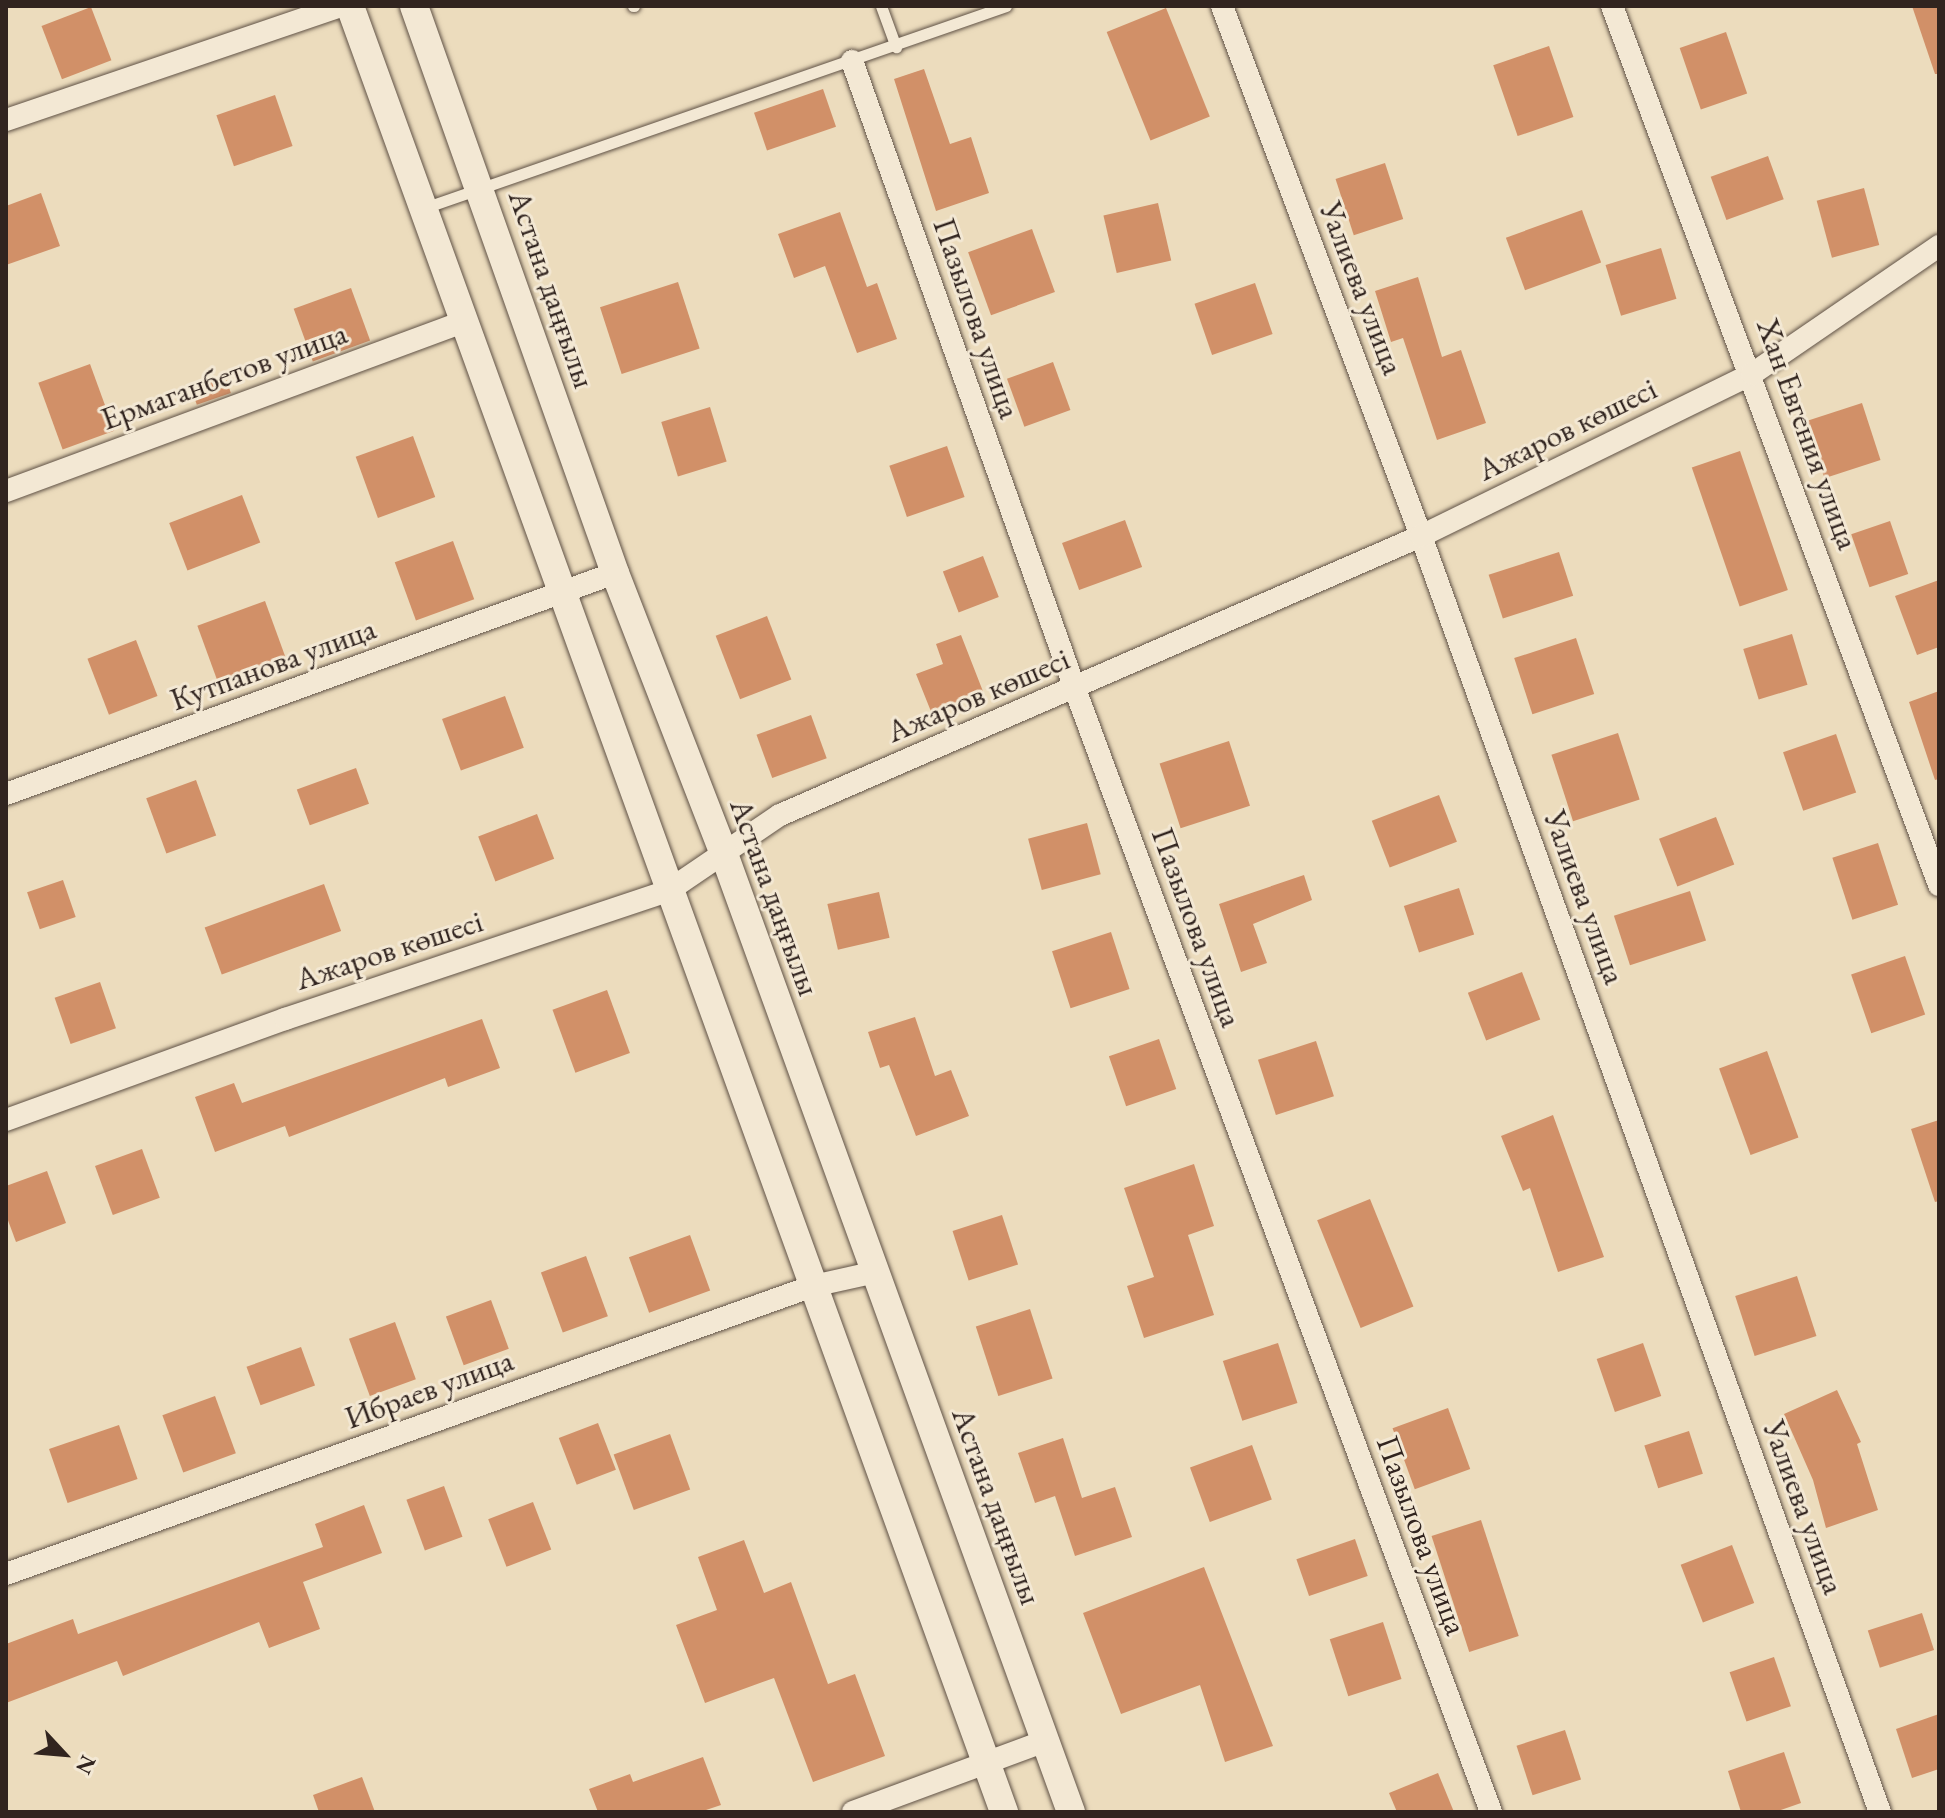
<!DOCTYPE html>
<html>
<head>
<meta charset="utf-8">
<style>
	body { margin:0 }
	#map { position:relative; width:1945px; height:1818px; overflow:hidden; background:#ecdcbd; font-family:"EB Garamond",serif }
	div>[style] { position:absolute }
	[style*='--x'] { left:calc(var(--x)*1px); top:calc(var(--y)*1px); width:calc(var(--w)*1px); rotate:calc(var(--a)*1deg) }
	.building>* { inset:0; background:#d19068; transform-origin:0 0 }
	.roads { filter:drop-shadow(0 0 2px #605246) drop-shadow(0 0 2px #605246) }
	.service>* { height:11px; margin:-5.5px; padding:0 5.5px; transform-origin:5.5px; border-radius:5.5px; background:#f3e8d4 }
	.minor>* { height:22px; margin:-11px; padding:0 11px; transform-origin:11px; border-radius:11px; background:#f3e8d4 }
	.tertiary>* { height:28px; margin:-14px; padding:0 14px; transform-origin:14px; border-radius:14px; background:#f3e8d4 }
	span { translate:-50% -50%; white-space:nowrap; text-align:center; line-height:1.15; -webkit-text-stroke:6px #f3e8d4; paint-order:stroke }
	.street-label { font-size:32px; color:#31241f }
	.frame { position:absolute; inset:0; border:8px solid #31241f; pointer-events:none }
	.north { position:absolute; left:24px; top:1714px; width:80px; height:80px; -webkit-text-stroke:6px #f3e8d4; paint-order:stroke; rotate:116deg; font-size:22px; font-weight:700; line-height:32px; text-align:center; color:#31241f }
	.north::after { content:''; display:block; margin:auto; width:28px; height:36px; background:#31241f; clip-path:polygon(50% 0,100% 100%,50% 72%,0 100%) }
</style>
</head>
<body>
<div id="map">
	<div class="building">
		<i style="clip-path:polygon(1912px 6px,1939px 6px,1939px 74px,1935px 74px)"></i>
		<i style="left:91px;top:7px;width:57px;height:53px;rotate:69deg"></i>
		<i style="left:1166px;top:8px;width:117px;height:64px;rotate:68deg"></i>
		<i style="left:1726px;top:32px;width:65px;height:49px;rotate:71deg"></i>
		<i style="left:1549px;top:46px;width:75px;height:59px;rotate:71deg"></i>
		<i style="clip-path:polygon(924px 69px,950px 144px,971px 137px,989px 193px,936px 211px,894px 79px)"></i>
		<i style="left:823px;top:89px;width:40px;height:73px;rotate:71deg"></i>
		<i style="left:275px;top:95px;width:54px;height:62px;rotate:71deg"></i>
		<i style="left:1768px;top:156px;width:46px;height:61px;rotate:70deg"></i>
		<i style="left:1385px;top:163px;width:59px;height:52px;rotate:72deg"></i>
		<i style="left:1864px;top:188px;width:59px;height:49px;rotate:75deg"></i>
		<i style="clip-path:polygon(41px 193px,60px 246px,6px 265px,6px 206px)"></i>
		<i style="left:1158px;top:203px;width:59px;height:56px;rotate:77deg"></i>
		<i style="left:1582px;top:210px;width:56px;height:81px;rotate:70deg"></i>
		<i style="clip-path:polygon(840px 212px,867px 287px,877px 283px,897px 339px,857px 353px,825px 266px,794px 278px,778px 234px)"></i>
		<i style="left:1032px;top:229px;width:67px;height:68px;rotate:70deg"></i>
		<i style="left:1661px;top:248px;width:53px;height:58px;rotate:73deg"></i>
		<i style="clip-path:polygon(1418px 277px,1442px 357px,1461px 350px,1486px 423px,1437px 440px,1403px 338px,1391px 342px,1375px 291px)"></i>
		<i style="left:678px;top:282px;width:70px;height:82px;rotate:72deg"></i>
		<i style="left:1255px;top:283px;width:54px;height:64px;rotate:71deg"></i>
		<i style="left:351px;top:288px;width:56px;height:61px;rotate:70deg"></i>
		<i style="left:1053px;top:362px;width:51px;height:49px;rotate:70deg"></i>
		<i style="left:90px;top:364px;width:71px;height:55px;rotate:70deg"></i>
		<i style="left:225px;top:376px;width:18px;height:36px;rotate:71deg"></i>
		<i style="left:1862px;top:403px;width:60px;height:59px;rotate:72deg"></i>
		<i style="left:710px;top:407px;width:57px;height:51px;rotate:73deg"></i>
		<i style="left:413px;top:436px;width:65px;height:61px;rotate:70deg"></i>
		<i style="left:947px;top:446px;width:54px;height:61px;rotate:71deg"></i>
		<i style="left:1740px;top:451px;width:147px;height:51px;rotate:71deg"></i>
		<i style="left:242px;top:495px;width:51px;height:78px;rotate:69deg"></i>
		<i style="left:1125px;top:520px;width:50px;height:67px;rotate:70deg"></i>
		<i style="left:1890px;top:521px;width:56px;height:41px;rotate:71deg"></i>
		<i style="left:453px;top:541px;width:62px;height:62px;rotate:70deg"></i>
		<i style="left:1559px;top:552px;width:46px;height:74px;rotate:72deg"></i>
		<i style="left:983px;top:556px;width:44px;height:43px;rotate:69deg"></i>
		<i style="clip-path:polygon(1939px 580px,1939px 647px,1917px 655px,1895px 596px)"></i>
		<i style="left:265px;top:601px;width:61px;height:72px;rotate:70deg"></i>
		<i style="left:767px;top:616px;width:68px;height:55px;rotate:69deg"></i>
		<i style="left:1792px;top:634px;width:53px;height:51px;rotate:73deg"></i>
		<i style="clip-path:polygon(961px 635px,984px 694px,932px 714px,916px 674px,943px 664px,936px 644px)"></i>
		<i style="left:1576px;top:638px;width:59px;height:65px;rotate:72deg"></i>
		<i style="left:136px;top:640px;width:60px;height:52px;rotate:69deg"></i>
		<i style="clip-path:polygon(1939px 691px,1939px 779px,1935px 780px,1909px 702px)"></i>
		<i style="left:505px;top:696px;width:55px;height:67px;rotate:70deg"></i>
		<i style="left:811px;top:715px;width:46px;height:58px;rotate:70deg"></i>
		<i style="left:1618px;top:733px;width:70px;height:70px;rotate:72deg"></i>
		<i style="left:1836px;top:734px;width:62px;height:56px;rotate:71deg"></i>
		<i style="left:1229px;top:741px;width:68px;height:73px;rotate:72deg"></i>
		<i style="left:356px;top:768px;width:38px;height:63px;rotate:70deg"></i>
		<i style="left:196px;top:780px;width:59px;height:53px;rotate:70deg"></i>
		<i style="left:1439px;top:795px;width:50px;height:72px;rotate:69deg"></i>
		<i style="left:537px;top:814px;width:48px;height:63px;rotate:69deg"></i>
		<i style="left:1716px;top:817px;width:51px;height:61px;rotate:69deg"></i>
		<i style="left:1087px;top:823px;width:53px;height:61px;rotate:75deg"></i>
		<i style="left:1878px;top:843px;width:65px;height:48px;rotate:72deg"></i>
		<i style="clip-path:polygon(1304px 875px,1312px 900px,1253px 924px,1267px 963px,1241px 972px,1219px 904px)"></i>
		<i style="left:63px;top:880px;width:39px;height:38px;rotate:71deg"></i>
		<i style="left:324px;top:884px;width:50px;height:127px;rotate:70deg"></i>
		<i style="left:1459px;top:888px;width:49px;height:58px;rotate:72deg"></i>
		<i style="left:1690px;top:891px;width:52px;height:80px;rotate:72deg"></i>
		<i style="left:879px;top:892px;width:47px;height:53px;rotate:77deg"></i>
		<i style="left:1111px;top:932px;width:60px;height:62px;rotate:72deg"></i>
		<i style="left:1905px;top:956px;width:62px;height:57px;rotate:71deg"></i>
		<i style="left:1522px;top:972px;width:51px;height:58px;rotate:69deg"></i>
		<i style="left:100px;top:982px;width:49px;height:48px;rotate:71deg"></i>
		<i style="left:607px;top:990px;width:67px;height:58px;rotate:70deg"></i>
		<i style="clip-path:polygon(915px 1017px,935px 1076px,951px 1070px,969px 1116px,916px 1136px,889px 1065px,880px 1068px,868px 1032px)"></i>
		<i style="clip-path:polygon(482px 1019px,500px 1068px,448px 1087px,445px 1078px,289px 1137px,285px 1126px,215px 1152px,195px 1097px,234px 1083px,242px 1103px)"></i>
		<i style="left:1159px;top:1039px;width:53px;height:53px;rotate:71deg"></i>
		<i style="left:1316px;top:1041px;width:58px;height:61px;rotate:72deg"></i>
		<i style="left:1767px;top:1051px;width:92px;height:51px;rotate:70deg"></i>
		<i style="clip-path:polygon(1553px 1115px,1604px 1257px,1558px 1272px,1530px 1188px,1523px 1191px,1501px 1136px)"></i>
		<i style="clip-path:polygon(1939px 1120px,1939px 1201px,1935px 1202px,1911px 1129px)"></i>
		<i style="left:142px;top:1149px;width:52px;height:50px;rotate:70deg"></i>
		<i style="clip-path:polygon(1194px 1164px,1214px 1226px,1188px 1235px,1214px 1315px,1144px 1338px,1127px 1286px,1154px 1277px,1124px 1188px)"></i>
		<i style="clip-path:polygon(47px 1171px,66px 1223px,16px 1242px,6px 1215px,6px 1186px)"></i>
		<i style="left:1370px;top:1199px;width:116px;height:57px;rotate:68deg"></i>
		<i style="left:1002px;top:1215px;width:52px;height:52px;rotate:72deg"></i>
		<i style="left:690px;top:1235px;width:59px;height:65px;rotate:70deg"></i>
		<i style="left:586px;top:1256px;width:64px;height:48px;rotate:70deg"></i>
		<i style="left:1797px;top:1276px;width:63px;height:65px;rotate:72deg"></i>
		<i style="left:491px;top:1300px;width:52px;height:48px;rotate:70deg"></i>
		<i style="left:1030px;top:1309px;width:73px;height:57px;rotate:72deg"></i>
		<i style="left:395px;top:1322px;width:61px;height:49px;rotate:70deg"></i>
		<i style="left:1278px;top:1343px;width:63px;height:58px;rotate:72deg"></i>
		<i style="left:1643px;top:1343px;width:56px;height:49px;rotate:71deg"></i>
		<i style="left:301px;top:1347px;width:41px;height:58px;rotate:70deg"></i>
		<i style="clip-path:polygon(1837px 1390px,1861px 1442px,1857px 1444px,1878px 1510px,1826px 1528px,1813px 1480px,1784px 1414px)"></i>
		<i style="left:215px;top:1396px;width:61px;height:56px;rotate:70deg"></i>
		<i style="left:1448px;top:1408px;width:65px;height:59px;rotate:70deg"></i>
		<i style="left:598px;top:1423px;width:50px;height:42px;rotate:69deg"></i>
		<i style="left:119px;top:1425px;width:57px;height:74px;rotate:71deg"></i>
		<i style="left:1689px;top:1431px;width:45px;height:47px;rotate:72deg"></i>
		<i style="left:670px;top:1434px;width:59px;height:60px;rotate:70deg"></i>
		<i style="clip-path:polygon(1063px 1438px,1082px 1498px,1115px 1487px,1132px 1537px,1075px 1556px,1055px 1496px,1035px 1503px,1018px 1453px)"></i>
		<i style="left:1252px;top:1445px;width:58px;height:66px;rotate:70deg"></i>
		<i style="left:444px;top:1486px;width:54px;height:40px;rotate:70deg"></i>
		<i style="left:533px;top:1502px;width:51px;height:48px;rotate:69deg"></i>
		<i style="clip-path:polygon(364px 1505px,382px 1553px,303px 1582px,320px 1629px,269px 1648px,259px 1622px,123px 1676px,117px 1661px,6px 1703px,6px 1644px,73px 1619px,78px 1634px,323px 1547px,315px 1524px)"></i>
		<i style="left:1481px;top:1520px;width:122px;height:52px;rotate:72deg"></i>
		<i style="left:1355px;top:1539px;width:39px;height:62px;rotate:71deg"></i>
		<i style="clip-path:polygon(744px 1540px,764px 1593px,791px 1582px,828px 1684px,855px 1674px,885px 1756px,813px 1782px,774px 1678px,705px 1703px,676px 1625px,717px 1610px,698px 1557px)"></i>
		<i style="left:1732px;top:1545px;width:62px;height:55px;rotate:69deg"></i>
		<i style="clip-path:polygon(1204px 1567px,1273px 1746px,1225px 1762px,1200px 1685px,1121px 1714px,1083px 1613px)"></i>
		<i style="left:1922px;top:1613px;width:39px;height:57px;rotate:72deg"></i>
		<i style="left:1383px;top:1622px;width:60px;height:56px;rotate:72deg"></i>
		<i style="left:1774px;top:1657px;width:52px;height:47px;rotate:71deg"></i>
		<i style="clip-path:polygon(1939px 1714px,1939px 1769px,1912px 1778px,1896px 1729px)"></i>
		<i style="left:1565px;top:1730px;width:52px;height:51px;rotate:72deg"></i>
		<i style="clip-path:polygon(1784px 1752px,1801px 1803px,1775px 1812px,1741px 1812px,1728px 1771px)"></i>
		<i style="clip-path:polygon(703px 1757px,721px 1805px,700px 1812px,598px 1812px,589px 1789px,630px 1774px,633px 1782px)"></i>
		<i style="clip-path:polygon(1438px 1773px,1454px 1812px,1397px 1812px,1389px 1793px)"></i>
		<i style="clip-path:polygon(362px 1777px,375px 1812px,319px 1812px,313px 1795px)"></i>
	</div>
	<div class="roads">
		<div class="service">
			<i style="--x:633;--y:6;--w:1;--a:0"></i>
			<i style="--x:881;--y:6;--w:44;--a:69.9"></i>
			<i style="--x:424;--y:208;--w:616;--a:-19.14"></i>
		</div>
		<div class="minor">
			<i style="--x:1222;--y:6;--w:566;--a:69.42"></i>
			<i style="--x:1421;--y:536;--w:1356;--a:70.22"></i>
			<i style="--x:1612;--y:6;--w:938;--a:69.59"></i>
			<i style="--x:852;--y:61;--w:666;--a:70.45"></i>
			<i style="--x:1075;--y:689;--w:1198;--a:69.67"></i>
			<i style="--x:6;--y:120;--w:354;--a:-18.8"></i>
			<i style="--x:6;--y:491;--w:488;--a:-20.3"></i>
			<i style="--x:6;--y:794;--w:648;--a:-19.95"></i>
			<i style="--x:6;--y:1120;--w:297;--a:-19.9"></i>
			<i style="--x:285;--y:1019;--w:404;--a:-18.5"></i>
			<i style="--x:668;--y:891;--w:135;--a:-34.2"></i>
			<i style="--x:780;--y:815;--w:699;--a:-23.52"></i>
			<i style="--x:1421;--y:536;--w:369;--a:-26.1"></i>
			<i style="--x:1752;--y:374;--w:227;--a:-34.4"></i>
			<i style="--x:6;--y:1574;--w:857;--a:-19.64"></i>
			<i style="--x:813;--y:1286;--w:65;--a:-12.5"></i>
			<i style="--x:853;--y:1812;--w:205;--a:-20.3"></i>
		</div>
		<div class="tertiary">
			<i style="--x:350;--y:6;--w:1921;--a:70.09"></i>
			<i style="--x:414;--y:6;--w:602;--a:70.48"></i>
			<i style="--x:615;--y:573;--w:301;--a:68.8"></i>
			<i style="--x:724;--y:854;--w:1019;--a:70.09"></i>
		</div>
	</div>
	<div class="street-label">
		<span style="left:1362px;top:288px;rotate:69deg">Уалиева улица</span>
		<span style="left:552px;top:289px;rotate:71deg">Астана даңғылы</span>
		<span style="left:977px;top:318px;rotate:71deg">Пазылова улица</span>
		<span style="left:224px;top:376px;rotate:-20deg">Ермаганбетов улица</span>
		<span style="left:1567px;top:429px;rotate:-26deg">Ажаров көшесі</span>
		<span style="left:1808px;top:434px;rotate:70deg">Хан Евгения улица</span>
		<span style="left:273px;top:664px;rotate:-20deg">Кутпанова улица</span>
		<span style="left:978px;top:695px;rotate:-23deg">Ажаров көшесі</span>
		<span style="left:775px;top:897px;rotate:70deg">Астана даңғылы</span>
		<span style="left:1585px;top:897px;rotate:70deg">Уалиева улица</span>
		<span style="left:1197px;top:927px;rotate:70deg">Пазылова улица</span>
		<span style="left:389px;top:950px;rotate:-18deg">Ажаров көшесі</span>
		<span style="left:429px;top:1389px;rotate:-20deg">Ибраев улица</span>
		<span style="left:997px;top:1506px;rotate:70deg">Астана даңғылы</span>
		<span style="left:1804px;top:1507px;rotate:70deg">Уалиева улица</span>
		<span style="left:1422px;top:1535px;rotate:70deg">Пазылова улица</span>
	</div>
	<div class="frame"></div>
	<div class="north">N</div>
</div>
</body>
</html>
